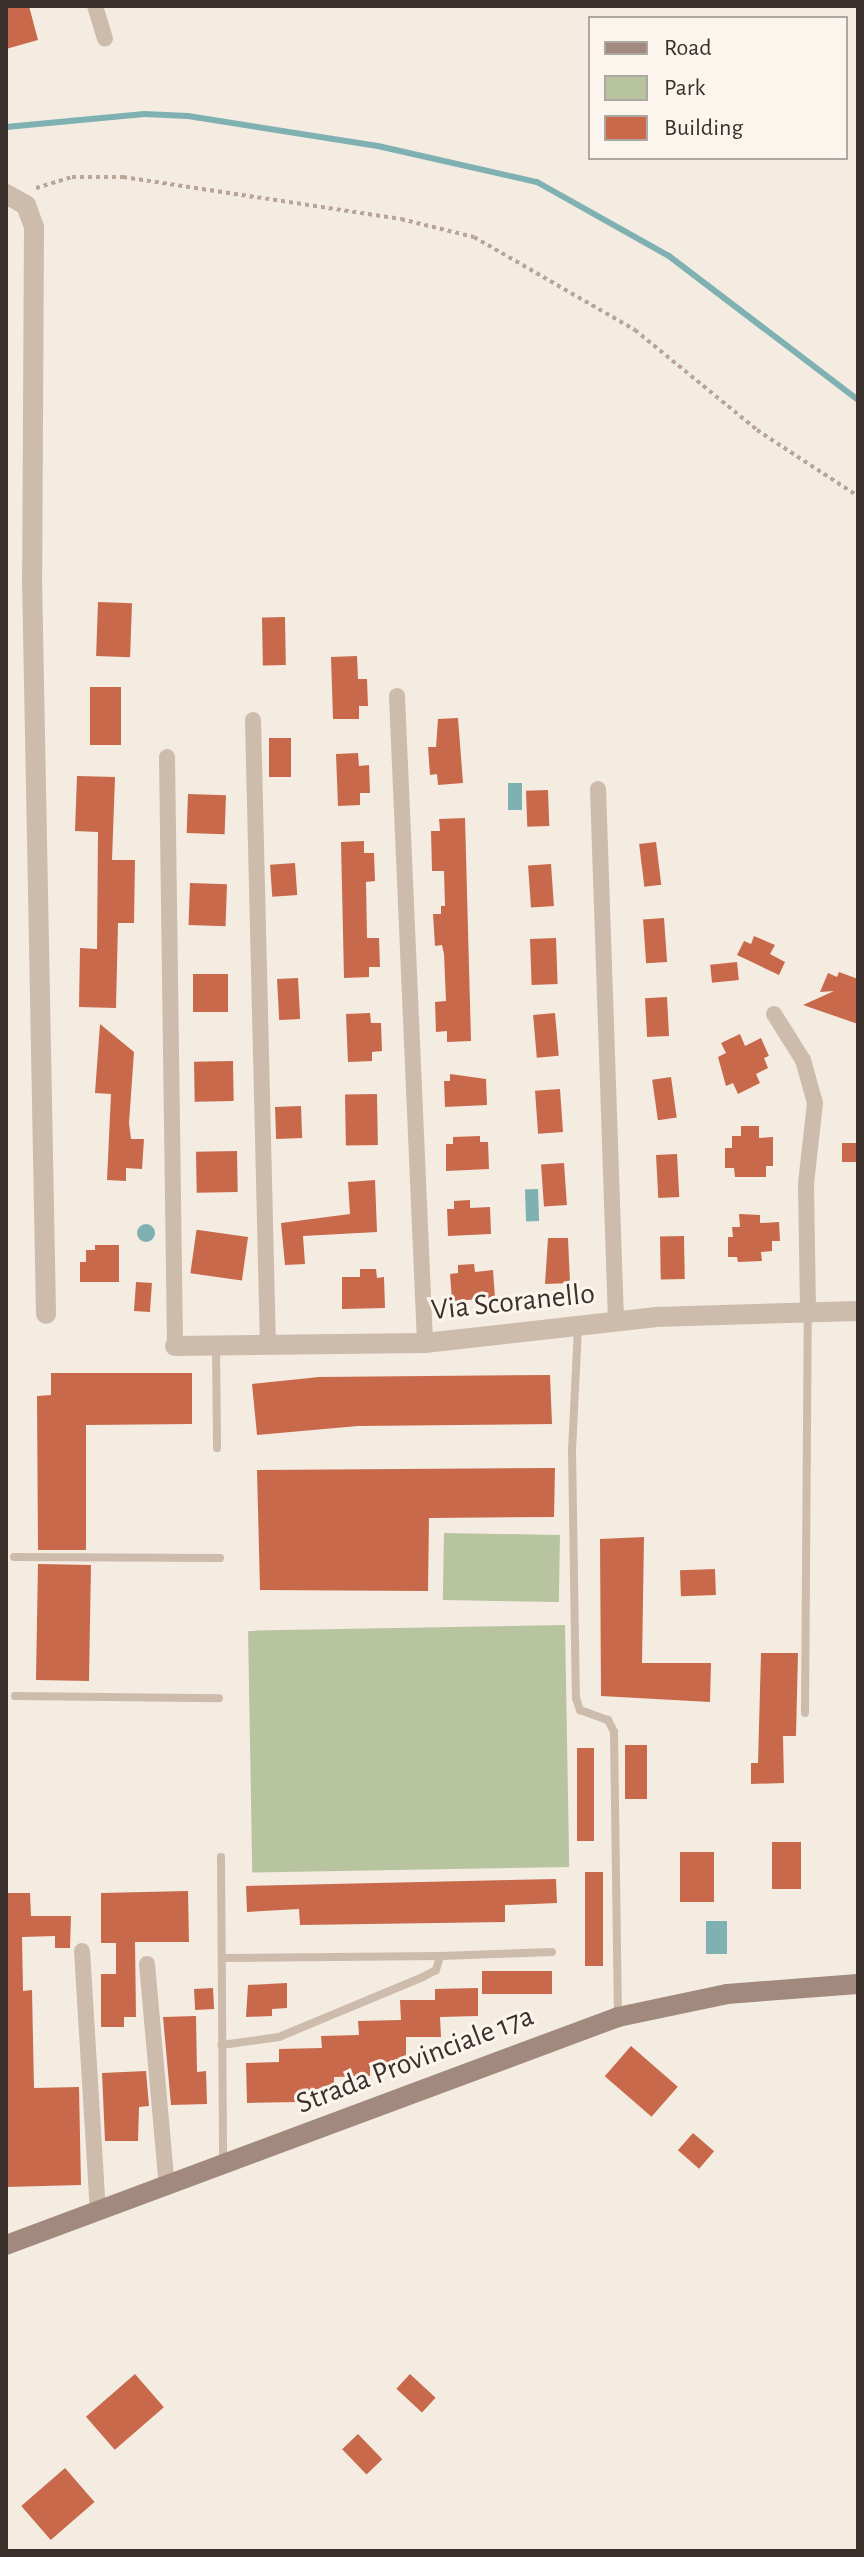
<!DOCTYPE html>
<html>
<head>
<meta charset="utf-8">
<style>
	body { margin:0 }
	#map { position:relative; width:864px; height:2557px; overflow:hidden; background:#f4ebe1; font-family:"Alegreya Sans",sans-serif }
	div>[style] { position:absolute }
	[style*='--x'] { left:calc(var(--x)*1px); top:calc(var(--y)*1px); width:calc(var(--w)*1px); rotate:calc(var(--a)*1deg) }
	.green>* { inset:0; background:#b8c4a0; transform-origin:0 0 }
	.water>* { inset:0; background:#7fb0b2; transform-origin:0 0 }
	.round { border-radius:50% }
	.stream>* { height:6px; margin:-3px; padding:0 3px; transform-origin:3px; border-radius:3px; background:#7fb0b2 }
	.building>* { inset:0; background:#c8694b; transform-origin:0 0 }
	.path>* { height:4px; margin-top:-2px; transform-origin:0; background:repeating-linear-gradient(90deg,#b9a596 0 4px,transparent 0 8px) }
	.service>* { height:8px; margin:-4px; padding:0 4px; transform-origin:4px; border-radius:4px; background:#cdbbac }
	.minor>* { height:16px; margin:-8px; padding:0 8px; transform-origin:8px; border-radius:8px; background:#cdbbac }
	.tertiary>* { height:20px; margin:-10px; padding:0 10px; transform-origin:10px; border-radius:10px; background:#cdbbac }
	.secondary>* { height:20px; margin:-10px; padding:0 10px; transform-origin:10px; border-radius:10px; background:#a18a7d }
	span { translate:-50% -50%; white-space:nowrap; text-align:center; line-height:1.15; -webkit-text-stroke:6px #fbf5ee; paint-order:stroke }
	.street-label { font-size:30px; color:#3b302b }
	.frame { position:absolute; inset:0; border:8px solid #3b302b; pointer-events:none }
	.legend { position:absolute; left:588px; top:16px; width:260px; height:144px; box-sizing:border-box; background:#fbf5ee; border:2px solid #aea6a0; margin:0; padding:10px 14px; list-style:none; font-size:24px; color:#3b302b }
	.legend li { display:flex; align-items:center; gap:16px; height:40px }
	.legend b { width:40px; border:2px solid #aea6a0 }
</style>
</head>
<body>
<div id="map">
	<div class="green">
		<i style="left:444px;top:1533px;width:116px;height:67px;rotate:1deg"></i>
		<i style="left:565px;top:1625px;width:242px;height:317px;rotate:89deg"></i>
	</div>
	<div class="water">
		<i style="left:508px;top:783px;width:14px;height:27px"></i>
		<i style="left:538px;top:1189px;width:32px;height:13px;rotate:88deg"></i>
		<i class="round" style="left:137px;top:1224px;width:18px;height:18px"></i>
		<i style="left:706px;top:1921px;width:21px;height:33px"></i>
	</div>
	<div class="stream">
		<i style="--x:6;--y:127;--w:139;--a:-5.4"></i>
		<i style="--x:144;--y:114;--w:44;--a:2.6"></i>
		<i style="--x:188;--y:116;--w:192;--a:9"></i>
		<i style="--x:378;--y:146;--w:163;--a:12.8"></i>
		<i style="--x:537;--y:182;--w:151;--a:29.3"></i>
		<i style="--x:669;--y:256;--w:238;--a:37.3"></i>
	</div>
	<div class="building">
		<i style="clip-path:polygon(6px 6px,29px 6px,38px 40px,6px 49px)"></i>
		<i style="left:98px;top:602px;width:34px;height:54px;rotate:2deg"></i>
		<i style="left:285px;top:617px;width:48px;height:23px;rotate:89deg"></i>
		<i style="clip-path:polygon(357px 656px,358px 679px,367px 679px,368px 706px,359px 706px,359px 719px,333px 719px,331px 657px)"></i>
		<i style="left:90px;top:687px;width:31px;height:58px"></i>
		<i style="clip-path:polygon(458px 718px,463px 783px,438px 785px,437px 774px,430px 775px,428px 747px,436px 747px,438px 719px)"></i>
		<i style="left:269px;top:738px;width:22px;height:39px"></i>
		<i style="clip-path:polygon(358px 753px,359px 766px,369px 765px,370px 793px,360px 793px,360px 805px,338px 806px,336px 754px)"></i>
		<i style="clip-path:polygon(77px 776px,115px 777px,112px 860px,135px 860px,134px 923px,118px 923px,116px 1008px,79px 1007px,80px 948px,97px 949px,98px 832px,75px 831px)"></i>
		<i style="left:548px;top:790px;width:36px;height:22px;rotate:88deg"></i>
		<i style="left:188px;top:794px;width:38px;height:39px;rotate:2deg"></i>
		<i style="clip-path:polygon(465px 818px,471px 1041px,447px 1042px,447px 1031px,436px 1032px,435px 1002px,446px 1001px,444px 954px,442px 945px,435px 946px,433px 914px,441px 914px,441px 906px,445px 906px,444px 871px,432px 871px,431px 831px,440px 831px,439px 819px)"></i>
		<i style="clip-path:polygon(364px 841px,364px 853px,374px 853px,375px 881px,366px 882px,367px 938px,379px 938px,380px 967px,369px 967px,369px 977px,344px 978px,341px 842px)"></i>
		<i style="left:656px;top:842px;width:43px;height:17px;rotate:83deg"></i>
		<i style="left:295px;top:863px;width:32px;height:25px;rotate:86deg"></i>
		<i style="left:551px;top:864px;width:42px;height:23px;rotate:86deg"></i>
		<i style="left:190px;top:883px;width:37px;height:42px;rotate:2deg"></i>
		<i style="left:664px;top:918px;width:44px;height:21px;rotate:86deg"></i>
		<i style="clip-path:polygon(754px 936px,775px 945px,770px 954px,785px 962px,779px 975px,737px 955px,744px 941px,751px 944px)"></i>
		<i style="left:556px;top:938px;width:46px;height:26px;rotate:88deg"></i>
		<i style="left:737px;top:962px;width:18px;height:27px;rotate:84deg"></i>
		<i style="clip-path:polygon(839px 972px,858px 979px,858px 1024px,803px 1005px,834px 991px,820px 992px,828px 973px,837px 977px)"></i>
		<i style="left:193px;top:974px;width:35px;height:38px"></i>
		<i style="left:298px;top:978px;width:41px;height:21px;rotate:87deg"></i>
		<i style="left:667px;top:997px;width:39px;height:22px;rotate:87deg"></i>
		<i style="clip-path:polygon(370px 1013px,371px 1023px,381px 1023px,382px 1051px,372px 1052px,372px 1061px,348px 1062px,346px 1014px)"></i>
		<i style="left:555px;top:1013px;width:43px;height:22px;rotate:85deg"></i>
		<i style="clip-path:polygon(100px 1024px,134px 1052px,129px 1123px,131px 1139px,144px 1139px,142px 1169px,126px 1168px,126px 1181px,107px 1180px,111px 1094px,95px 1093px)"></i>
		<i style="clip-path:polygon(740px 1034px,745px 1046px,761px 1038px,769px 1056px,764px 1058px,768px 1068px,756px 1074px,760px 1083px,738px 1094px,733px 1083px,726px 1086px,718px 1057px,726px 1053px,721px 1043px)"></i>
		<i style="left:233px;top:1061px;width:40px;height:39px;rotate:89deg"></i>
		<i style="clip-path:polygon(450px 1074px,486px 1079px,487px 1105px,445px 1107px,444px 1081px,450px 1081px)"></i>
		<i style="left:671px;top:1077px;width:41px;height:19px;rotate:82deg"></i>
		<i style="left:560px;top:1089px;width:43px;height:25px;rotate:86deg"></i>
		<i style="left:377px;top:1094px;width:51px;height:32px;rotate:89deg"></i>
		<i style="left:301px;top:1106px;width:32px;height:26px;rotate:88deg"></i>
		<i style="clip-path:polygon(741px 1126px,759px 1126px,759px 1138px,773px 1137px,773px 1166px,766px 1166px,766px 1177px,735px 1177px,734px 1168px,725px 1168px,725px 1148px,732px 1148px,732px 1136px,741px 1136px)"></i>
		<i style="clip-path:polygon(480px 1136px,480px 1142px,488px 1142px,489px 1169px,446px 1171px,446px 1144px,453px 1144px,453px 1137px)"></i>
		<i style="left:858px;top:1143px;width:19px;height:16px;rotate:90deg"></i>
		<i style="left:237px;top:1151px;width:41px;height:41px;rotate:89deg"></i>
		<i style="left:677px;top:1154px;width:43px;height:21px;rotate:87deg"></i>
		<i style="left:564px;top:1163px;width:42px;height:23px;rotate:86deg"></i>
		<i style="clip-path:polygon(375px 1180px,377px 1232px,303px 1236px,305px 1264px,285px 1265px,281px 1223px,350px 1214px,348px 1182px)"></i>
		<i style="clip-path:polygon(470px 1200px,470px 1208px,490px 1207px,491px 1234px,448px 1236px,447px 1209px,454px 1209px,454px 1201px)"></i>
		<i style="clip-path:polygon(739px 1214px,760px 1215px,760px 1223px,779px 1222px,780px 1241px,772px 1241px,772px 1251px,761px 1252px,762px 1261px,738px 1262px,737px 1257px,728px 1257px,728px 1237px,733px 1237px,732px 1227px,740px 1227px)"></i>
		<i style="left:684px;top:1236px;width:43px;height:24px;rotate:89deg"></i>
		<i style="left:248px;top:1237px;width:44px;height:52px;rotate:98deg"></i>
		<i style="clip-path:polygon(548px 1238px,568px 1238px,570px 1283px,545px 1284px)"></i>
		<i style="clip-path:polygon(95px 1245px,119px 1245px,119px 1282px,80px 1282px,80px 1262px,86px 1262px,86px 1250px,95px 1250px)"></i>
		<i style="clip-path:polygon(474px 1264px,475px 1272px,493px 1270px,495px 1298px,452px 1301px,450px 1274px,458px 1273px,458px 1265px)"></i>
		<i style="clip-path:polygon(360px 1269px,376px 1269px,377px 1278px,384px 1277px,385px 1308px,342px 1309px,342px 1277px,360px 1277px)"></i>
		<i style="left:136px;top:1282px;width:16px;height:29px;rotate:4deg"></i>
		<i style="clip-path:polygon(51px 1373px,192px 1373px,192px 1424px,86px 1425px,86px 1550px,38px 1550px,37px 1396px,51px 1395px)"></i>
		<i style="clip-path:polygon(550px 1375px,552px 1424px,358px 1426px,257px 1435px,252px 1384px,319px 1377px)"></i>
		<i style="clip-path:polygon(555px 1468px,554px 1517px,429px 1518px,428px 1591px,260px 1590px,257px 1470px)"></i>
		<i style="clip-path:polygon(644px 1537px,642px 1663px,711px 1663px,710px 1702px,601px 1696px,600px 1539px)"></i>
		<i style="left:38px;top:1564px;width:53px;height:116px;rotate:1deg"></i>
		<i style="left:715px;top:1569px;width:26px;height:35px;rotate:88deg"></i>
		<i style="clip-path:polygon(761px 1653px,798px 1653px,796px 1736px,783px 1736px,784px 1783px,751px 1784px,751px 1763px,758px 1763px)"></i>
		<i style="left:625px;top:1745px;width:22px;height:54px"></i>
		<i style="left:577px;top:1748px;width:17px;height:93px"></i>
		<i style="left:772px;top:1842px;width:29px;height:47px"></i>
		<i style="left:680px;top:1852px;width:34px;height:50px"></i>
		<i style="left:585px;top:1872px;width:18px;height:94px"></i>
		<i style="clip-path:polygon(556px 1879px,557px 1903px,505px 1905px,505px 1922px,300px 1925px,299px 1909px,247px 1912px,246px 1886px)"></i>
		<i style="clip-path:polygon(188px 1891px,189px 1942px,135px 1942px,136px 2017px,124px 2017px,124px 2027px,101px 2027px,101px 1974px,116px 1974px,116px 1943px,101px 1943px,101px 1893px)"></i>
		<i style="clip-path:polygon(6px 1893px,30px 1893px,31px 1916px,71px 1916px,70px 1948px,55px 1948px,55px 1936px,22px 1937px,23px 1991px,32px 1990px,34px 2088px,79px 2087px,81px 2185px,6px 2187px)"></i>
		<i style="left:552px;top:1971px;width:23px;height:70px;rotate:90deg"></i>
		<i style="clip-path:polygon(287px 1983px,287px 2008px,272px 2009px,272px 2016px,246px 2017px,248px 1985px)"></i>
		<i style="left:213px;top:1988px;width:21px;height:19px;rotate:87deg"></i>
		<i style="clip-path:polygon(478px 1988px,478px 2016px,440px 2017px,441px 2037px,406px 2037px,406px 2064px,370px 2064px,370px 2076px,334px 2077px,334px 2090px,297px 2091px,297px 2102px,247px 2103px,246px 2063px,279px 2062px,279px 2049px,322px 2048px,321px 2036px,359px 2035px,358px 2021px,401px 2020px,400px 2000px,435px 2000px,435px 1989px)"></i>
		<i style="clip-path:polygon(196px 2016px,197px 2072px,206px 2071px,207px 2104px,171px 2105px,163px 2017px)"></i>
		<i style="left:631px;top:2046px;width:62px;height:40px;rotate:41deg"></i>
		<i style="clip-path:polygon(146px 2071px,149px 2106px,139px 2107px,138px 2141px,105px 2141px,102px 2073px)"></i>
		<i style="left:693px;top:2133px;width:28px;height:23px;rotate:41deg"></i>
		<i style="left:135px;top:2374px;width:44px;height:65px;rotate:49deg"></i>
		<i style="left:410px;top:2374px;width:35px;height:20px;rotate:43deg"></i>
		<i style="left:358px;top:2434px;width:35px;height:22px;rotate:46deg"></i>
		<i style="left:65px;top:2468px;width:45px;height:58px;rotate:49deg"></i>
	</div>
	<div class="path">
		<i style="--x:36;--y:188;--w:38;--a:-17"></i>
		<i style="--x:72;--y:177;--w:51;--a:0"></i>
		<i style="--x:123;--y:177;--w:281;--a:8.6"></i>
		<i style="--x:401;--y:219;--w:75;--a:13.9"></i>
		<i style="--x:474;--y:237;--w:186;--a:30"></i>
		<i style="--x:635;--y:330;--w:158;--a:39.3"></i>
		<i style="--x:757;--y:430;--w:121;--a:33.2"></i>
	</div>
	<div class="service">
		<i style="--x:578;--y:1328;--w:121;--a:92.8"></i>
		<i style="--x:572;--y:1449;--w:249;--a:89.1"></i>
		<i style="--x:576;--y:1698;--w:13;--a:72"></i>
		<i style="--x:580;--y:1710;--w:30;--a:20"></i>
		<i style="--x:608;--y:1720;--w:13;--a:63"></i>
		<i style="--x:614;--y:1732;--w:284;--a:89.2"></i>
		<i style="--x:216;--y:1346;--w:102;--a:89.4"></i>
		<i style="--x:14;--y:1557;--w:206;--a:0.3"></i>
		<i style="--x:15;--y:1696;--w:204;--a:0.6"></i>
		<i style="--x:805;--y:1713;--w:401;--a:-89.6"></i>
		<i style="--x:221;--y:1857;--w:306;--a:89.6"></i>
		<i style="--x:440;--y:1956;--w:112;--a:-2"></i>
		<i style="--x:222;--y:1958;--w:218;--a:-0.5"></i>
		<i style="--x:440;--y:1956;--w:15;--a:106"></i>
		<i style="--x:436;--y:1970;--w:15;--a:152"></i>
		<i style="--x:423;--y:1977;--w:156;--a:157.4"></i>
		<i style="--x:279;--y:2037;--w:58;--a:172"></i>
	</div>
	<div class="minor">
		<i style="--x:95;--y:6;--w:34;--a:73"></i>
		<i style="--x:397;--y:696;--w:648;--a:87.52"></i>
		<i style="--x:253;--y:720;--w:625;--a:88.63"></i>
		<i style="--x:167;--y:757;--w:589;--a:89.22"></i>
		<i style="--x:598;--y:789;--w:531;--a:88.06"></i>
		<i style="--x:774;--y:1014;--w:54;--a:57.8"></i>
		<i style="--x:803;--y:1060;--w:45;--a:74.4"></i>
		<i style="--x:815;--y:1103;--w:81;--a:96.4"></i>
		<i style="--x:806;--y:1183;--w:128;--a:89.1"></i>
		<i style="--x:82;--y:1951;--w:261;--a:86.5"></i>
		<i style="--x:147;--y:1964;--w:223;--a:84.9"></i>
	</div>
	<div class="tertiary">
		<i style="--x:6;--y:194;--w:23;--a:29"></i>
		<i style="--x:26;--y:205;--w:23;--a:70"></i>
		<i style="--x:34;--y:227;--w:350;--a:90.3"></i>
		<i style="--x:32;--y:577;--w:737;--a:88.91"></i>
		<i style="--x:175;--y:1346;--w:250;--a:-0.7"></i>
		<i style="--x:425;--y:1343;--w:231;--a:-6.4"></i>
		<i style="--x:655;--y:1317;--w:203;--a:-1.7"></i>
	</div>
	<div class="secondary">
		<i style="--x:6;--y:2245;--w:653;--a:-20.43"></i>
		<i style="--x:618;--y:2017;--w:111;--a:-11.9"></i>
		<i style="--x:727;--y:1994;--w:131;--a:-4.4"></i>
	</div>
	<div class="street-label">
		<span style="left:513px;top:1302px;rotate:-6deg">Via Scoranello</span>
		<span style="left:415px;top:2060px;rotate:-21deg">Strada Provinciale 17a</span>
	</div>
	<div class="frame"></div>
	<ul class="legend">
	<li><b style="height:10px;background:#a18a7d"></b>Road</li>
	<li><b style="height:22px;background:#b8c4a0"></b>Park</li>
	<li><b style="height:22px;background:#c8694b"></b>Building</li>
	</ul>
</div>
</body>
</html>
